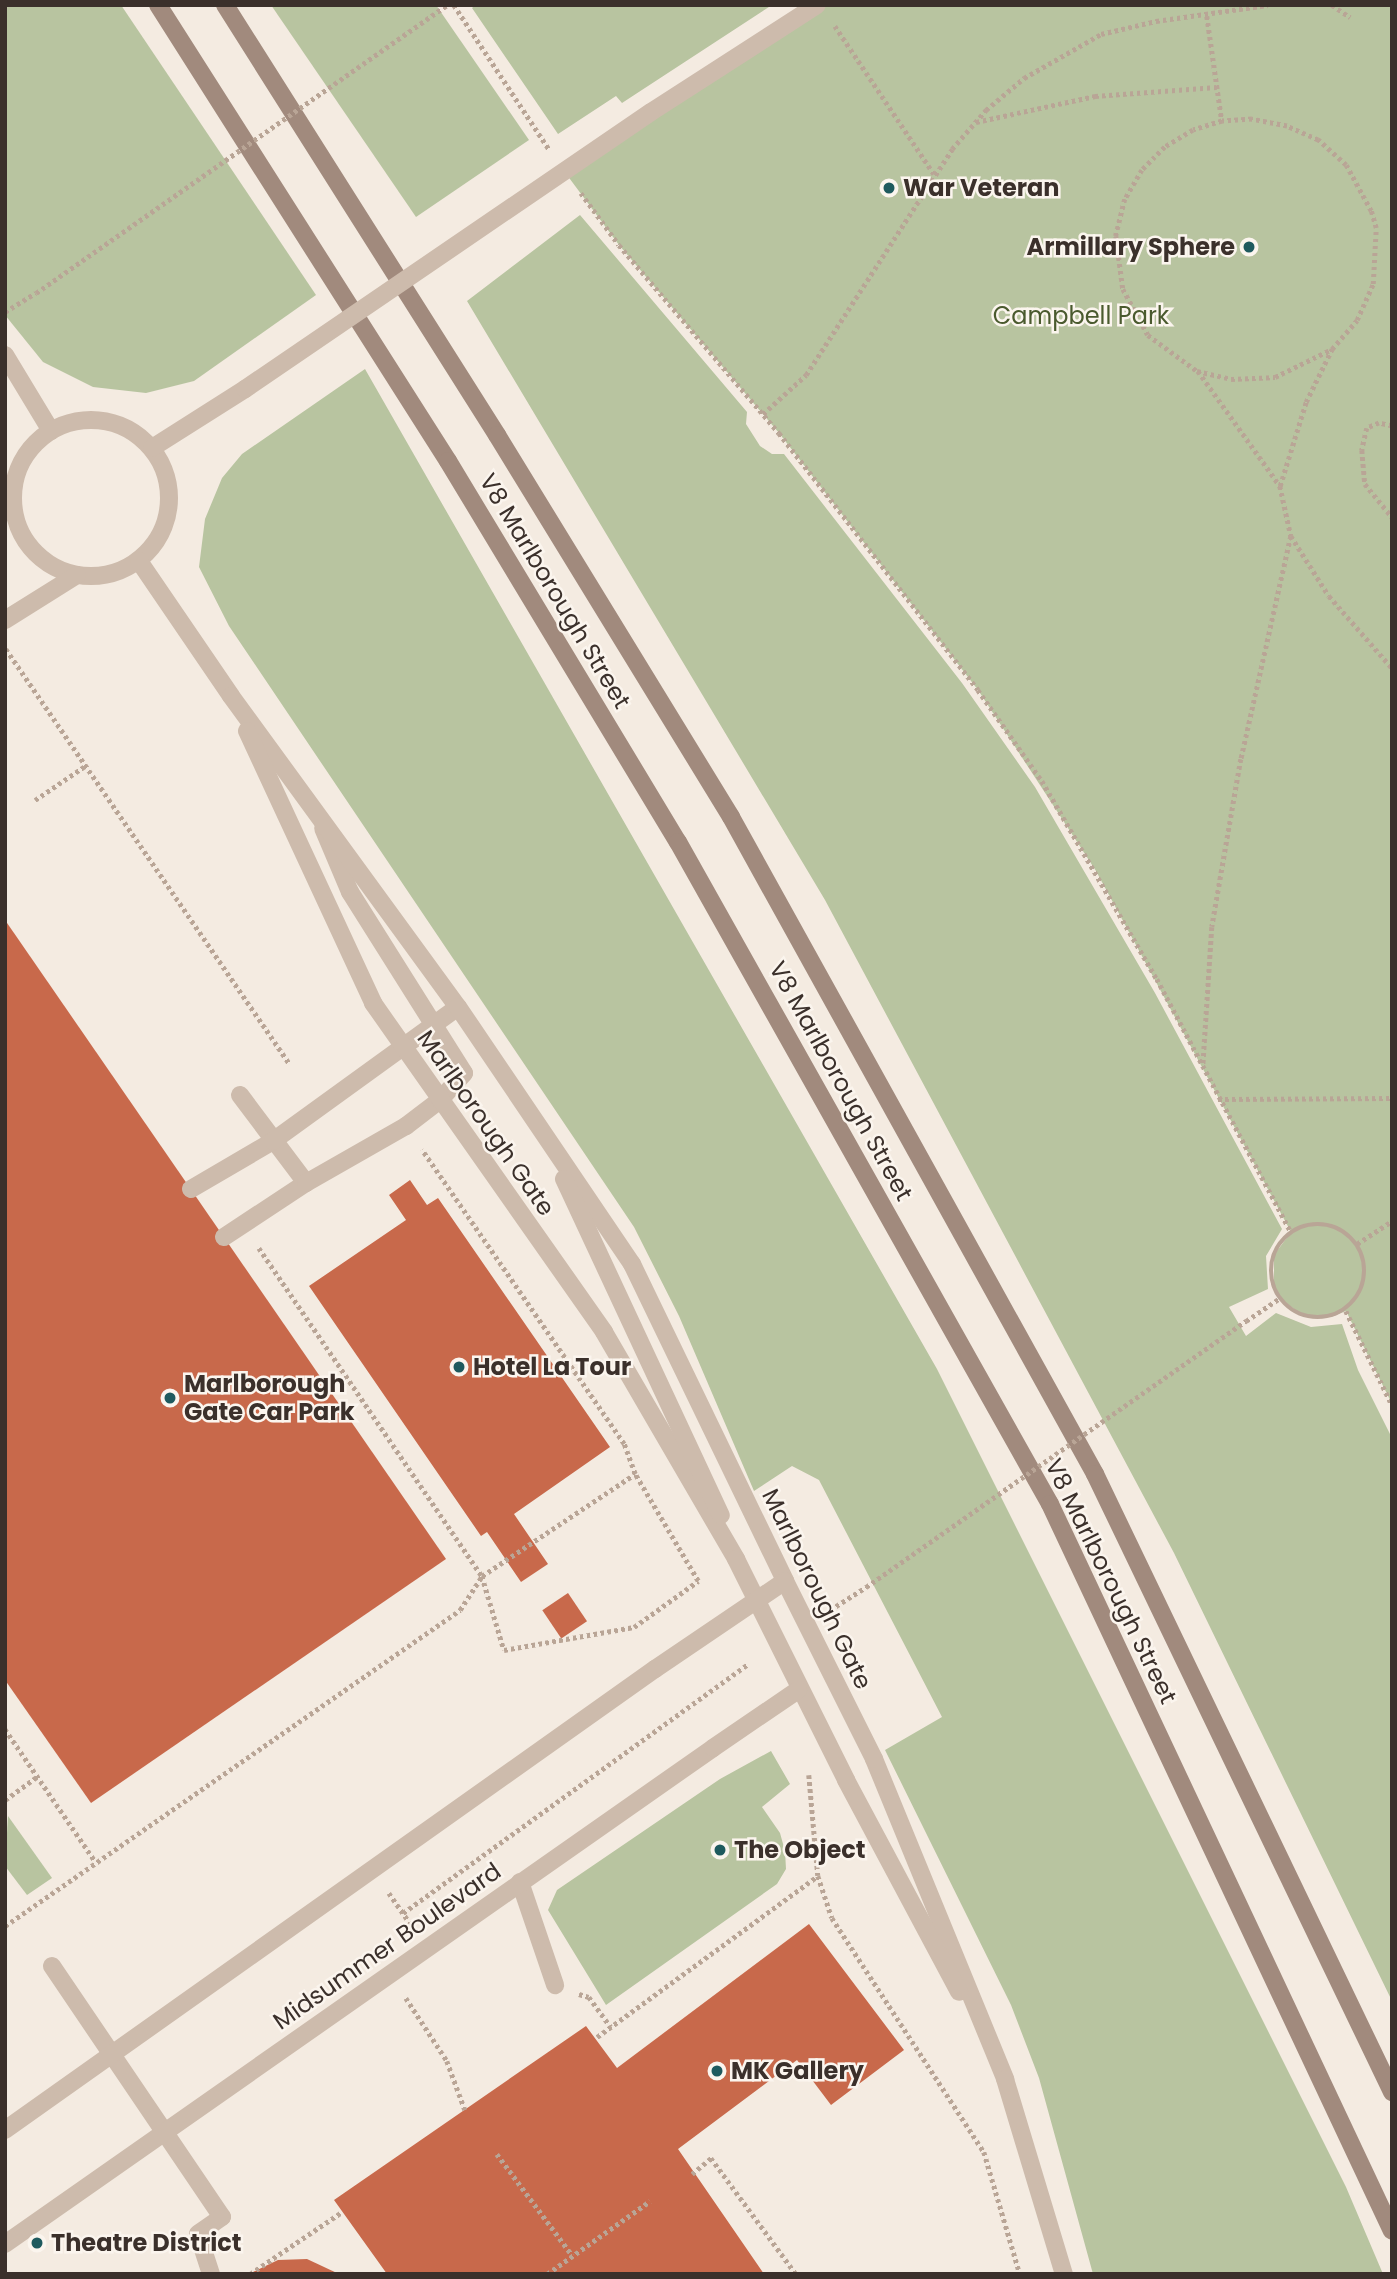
<!DOCTYPE html>
<html>
<head>
<meta charset="utf-8">
<style>
	body { margin:0 }
	#map { position:relative; width:1397px; height:2279px; overflow:hidden; background:#f4ebe1; font-family:Poppins,sans-serif }
	div>[style] { position:absolute }
	[style*='--x'] { left:calc(var(--x)*1px); top:calc(var(--y)*1px); width:calc(var(--w)*1px); rotate:calc(var(--a)*1deg) }
	.green>* { inset:0; background:#b8c4a0 }
	.building>* { inset:0; background:#c8694b; transform-origin:0 0 }
	.path>* { height:4.5px; margin-top:-2.25px; transform-origin:0; background:repeating-linear-gradient(90deg,#b9a596 0 3.5px,transparent 0 7px) }
	.path>.ring { margin:-2.25px; padding:0; box-sizing:content-box; background:none; border:4.5px solid #b9a596; border-radius:50% }
	.service>* { height:18px; margin:-9px; padding:0 9px; transform-origin:9px; border-radius:9px; background:#cdbbac }
	.minor>* { height:18px; margin:-9px; padding:0 9px; transform-origin:9px; border-radius:9px; background:#cdbbac }
	.minor>.ring { margin:-9px; padding:0; box-sizing:content-box; background:none; border:18px solid #cdbbac; border-radius:50% }
	.secondary>* { height:18px; margin:-9px; padding:0 9px; transform-origin:9px; border-radius:9px; background:#a18a7d }
	.path-bridge>* { height:4.5px; margin-top:-2.25px; transform-origin:0; background:repeating-linear-gradient(90deg,#b9a596 0 3.5px,transparent 0 7px) }
	.minor-bridge>* { height:18px; margin:-9px; padding:0 9px; transform-origin:9px; border-radius:9px; background:#cdbbac }
	.dots>* { width:19px; height:19px; translate:-50% -50%; box-sizing:border-box; border:4px solid #fbf5ee; border-radius:50% }
	span { translate:-50% -50%; white-space:nowrap; text-align:center; line-height:1.15; -webkit-text-stroke:5px #fbf5ee; paint-order:stroke }
	.poi-label { font-size:24px; color:#3b302b; font-weight:700 }
	.left { translate:0 -50%; text-align:left }
	.right { translate:-100% -50%; text-align:right }
	.park-label { font-size:24px; color:#4a5a2e }
	.street-label { font-size:24px; color:#3b302b }
	.frame { position:absolute; inset:0; border:7px solid #3b302b; pointer-events:none }
</style>
</head>
<body>
<div id="map">
	<div class="green">
		<i style="clip-path:polygon(5px 5px,121px 5px,316px 295px,194px 381px,146px 393px,93px 387px,43px 362px,5px 315px)"></i>
		<i style="clip-path:polygon(271px 5px,436px 5px,529px 140px,416px 217px)"></i>
		<i style="clip-path:polygon(475px 5px,772px 5px,622px 103px,616px 96px,558px 134px,472px 8px)"></i>
		<i style="clip-path:polygon(817px 5px,1392px 5px,1392px 1404px,1346px 1311px,1331px 1317px,1303px 1316px,1280px 1298px,1274px 1286px,1274px 1255px,1291px 1232px,1096px 871px,978px 690px,779px 433px,619px 245px,564px 171px)"></i>
		<i style="clip-path:polygon(580px 215px,747px 412px,746px 424px,760px 446px,772px 454px,784px 454px,962px 683px,1035px 787px,1155px 993px,1282px 1229px,1266px 1256px,1268px 1289px,1229px 1307px,1246px 1336px,1276px 1313px,1311px 1327px,1342px 1324px,1358px 1370px,1392px 1438px,1392px 2001px,1174px 1553px,825px 900px,467px 301px)"></i>
		<i style="clip-path:polygon(365px 369px,937px 1369px,1346px 2187px,1383px 2274px,1093px 2274px,1039px 2078px,1011px 2005px,885px 1750px,942px 1717px,819px 1480px,792px 1466px,754px 1491px,679px 1316px,634px 1227px,229px 626px,199px 567px,205px 519px,222px 478px,242px 454px)"></i>
		<i style="clip-path:polygon(771px 1751px,790px 1784px,762px 1807px,780px 1833px,785px 1851px,786px 1869px,777px 1884px,606px 2005px,548px 1910px,557px 1890px,720px 1779px)"></i>
		<i style="clip-path:polygon(8px 1816px,52px 1878px,27px 1895px,5px 1866px)"></i>
	</div>
	<div class="building">
		<i style="clip-path:polygon(5px 920px,446px 1559px,91px 1803px,5px 1680px)"></i>
		<i style="clip-path:polygon(410px 1180px,427px 1205px,438px 1198px,610px 1447px,514px 1514px,548px 1564px,521px 1582px,487px 1532px,481px 1536px,309px 1286px,406px 1220px,389px 1195px)"></i>
		<i style="left:568px;top:1593px;width:34px;height:31px;rotate:56deg"></i>
		<i style="clip-path:polygon(809px 1924px,904px 2050px,831px 2105px,797px 2060px,678px 2149px,764px 2274px,387px 2274px,334px 2200px,586px 2026px,617px 2068px)"></i>
		<i style="clip-path:polygon(307px 2259px,339px 2274px,249px 2274px,278px 2260px)"></i>
	</div>
	<div class="path">
		<i style="--x:454;--y:5;--w:173;--a:56.6"></i>
		<i style="--x:1332;--y:5;--w:22;--a:34"></i>
		<i style="--x:1207;--y:16;--w:106;--a:81.9"></i>
		<i style="--x:835;--y:26;--w:178;--a:56.2"></i>
		<i style="--x:976;--y:122;--w:122;--a:-12.3"></i>
		<i style="--x:1095;--y:96;--w:122;--a:-4.2"></i>
		<i style="--x:581;--y:193;--w:64;--a:53.8"></i>
		<i style="--x:619;--y:245;--w:247;--a:49.6"></i>
		<i style="--x:779;--y:433;--w:325;--a:52.2"></i>
		<i style="--x:978;--y:690;--w:111;--a:54.9"></i>
		<i style="--x:1042;--y:781;--w:229;--a:59.9"></i>
		<i style="--x:1157;--y:979;--w:286;--a:62.1"></i>
		<i style="--x:5;--y:312;--w:36;--a:-32"></i>
		<i style="--x:1198;--y:371;--w:141;--a:54.5"></i>
		<i style="--x:1280;--y:486;--w:51;--a:77.6"></i>
		<i style="--x:1291;--y:536;--w:229;--a:102.6"></i>
		<i style="--x:1241;--y:759;--w:170;--a:99.8"></i>
		<i style="--x:1212;--y:927;--w:138;--a:93.7"></i>
		<i style="--x:763;--y:414;--w:58;--a:-42.2"></i>
		<i style="--x:806;--y:375;--w:269;--a:-57.1"></i>
		<i style="--x:952;--y:149;--w:52;--a:-48.9"></i>
		<i style="--x:986;--y:110;--w:50;--a:-40.1"></i>
		<i style="--x:1024;--y:78;--w:89;--a:-29.7"></i>
		<i style="--x:1101;--y:34;--w:57;--a:-13.3"></i>
		<i style="--x:1156;--y:21;--w:113;--a:-8.1"></i>
		<i style="--x:1392;--y:426;--w:13;--a:-167"></i>
		<i style="--x:1379;--y:423;--w:13;--a:157"></i>
		<i style="--x:1367;--y:428;--w:23;--a:103"></i>
		<i style="--x:1362;--y:450;--w:34;--a:85"></i>
		<i style="--x:1365;--y:484;--w:43;--a:50.7"></i>
		<i style="--x:1280;--y:486;--w:88;--a:-72.8"></i>
		<i style="--x:1306;--y:402;--w:59;--a:-63.9"></i>
		<i style="--x:1332;--y:349;--w:38;--a:-49"></i>
		<i style="--x:1357;--y:320;--w:39;--a:-66"></i>
		<i style="--x:1373;--y:284;--w:56;--a:-86.9"></i>
		<i style="--x:1376;--y:228;--w:18;--a:-106"></i>
		<i style="--x:1371;--y:211;--w:52;--a:-118.5"></i>
		<i style="--x:1346;--y:165;--w:38;--a:-138"></i>
		<i style="--x:1318;--y:140;--w:34;--a:-156"></i>
		<i style="--x:1287;--y:126;--w:36;--a:-169"></i>
		<i style="--x:1252;--y:119;--w:30;--a:176"></i>
		<i style="--x:1222;--y:121;--w:30;--a:163"></i>
		<i style="--x:1193;--y:130;--w:33;--a:149"></i>
		<i style="--x:1165;--y:147;--w:33;--a:135"></i>
		<i style="--x:1142;--y:170;--w:34;--a:120"></i>
		<i style="--x:1125;--y:199;--w:38;--a:104"></i>
		<i style="--x:1116;--y:236;--w:53;--a:82.5"></i>
		<i style="--x:1123;--y:289;--w:52;--a:61.5"></i>
		<i style="--x:1148;--y:335;--w:61;--a:36.3"></i>
		<i style="--x:1197;--y:371;--w:35;--a:13"></i>
		<i style="--x:1231;--y:379;--w:44;--a:-2.6"></i>
		<i style="--x:1275;--y:377;--w:64;--a:-26.2"></i>
		<i style="--x:1291;--y:536;--w:71;--a:57.7"></i>
		<i style="--x:1329;--y:596;--w:96;--a:48.8"></i>
		<i style="--x:6;--y:649;--w:501;--a:55.64"></i>
		<i style="--x:35;--y:800;--w:60;--a:-34.2"></i>
		<i style="--x:1218;--y:1099;--w:174;--a:-0.3"></i>
		<i class="ring" style="left:1271px;top:1224px;width:89.5px;height:89.5px"></i>
		<i style="--x:1357;--y:1244;--w:42;--a:-33.3"></i>
		<i style="--x:259;--y:1248;--w:397;--a:55.8"></i>
		<i style="--x:482;--y:1576;--w:77;--a:73.4"></i>
		<i style="--x:504;--y:1650;--w:132;--a:-10"></i>
		<i style="--x:634;--y:1627;--w:79;--a:-35.7"></i>
		<i style="--x:698;--y:1581;--w:124;--a:-120.5"></i>
		<i style="--x:635;--y:1474;--w:32;--a:-110"></i>
		<i style="--x:624;--y:1444;--w:357;--a:-124.5"></i>
		<i style="--x:1346;--y:1311;--w:105;--a:63.9"></i>
		<i style="--x:1246;--y:1321;--w:41;--a:-34.1"></i>
		<i style="--x:830;--y:1610;--w:43;--a:-32.6"></i>
		<i style="--x:5;--y:1729;--w:160;--a:55.7"></i>
		<i style="--x:809;--y:1775;--w:101;--a:84.9"></i>
		<i style="--x:818;--y:1876;--w:44;--a:71.6"></i>
		<i style="--x:832;--y:1918;--w:279;--a:57"></i>
		<i style="--x:984;--y:2152;--w:127;--a:73.6"></i>
		<i style="--x:5;--y:1800;--w:39;--a:-36"></i>
		<i style="--x:389;--y:1893;--w:40;--a:55.1"></i>
		<i style="--x:403;--y:1913;--w:425;--a:-35.8"></i>
		<i style="--x:5;--y:1926;--w:554;--a:-34.78"></i>
		<i style="--x:460;--y:1610;--w:40;--a:-57.1"></i>
		<i style="--x:482;--y:1576;--w:184;--a:-33.7"></i>
		<i style="--x:579;--y:1994;--w:10;--a:17"></i>
		<i style="--x:589;--y:1997;--w:37;--a:54"></i>
		<i style="--x:406;--y:1998;--w:75;--a:56.9"></i>
		<i style="--x:447;--y:2061;--w:52;--a:69.8"></i>
		<i style="--x:597;--y:2037;--w:273;--a:-36.1"></i>
		<i style="--x:497;--y:2154;--w:126;--a:53.4"></i>
		<i style="--x:692;--y:2174;--w:25;--a:-40"></i>
		<i style="--x:711;--y:2158;--w:144;--a:53.8"></i>
		<i style="--x:250;--y:2274;--w:111;--a:-34"></i>
		<i style="--x:547;--y:2274;--w:126;--a:-35.3"></i>
	</div>
	<div class="service">
		<i style="--x:240;--y:1095;--w:110;--a:53.1"></i>
		<i style="--x:191;--y:1189;--w:95;--a:-30.3"></i>
		<i style="--x:273;--y:1141;--w:228;--a:-35.9"></i>
		<i style="--x:224;--y:1237;--w:98;--a:-33.4"></i>
		<i style="--x:306;--y:1183;--w:115;--a:-29.7"></i>
		<i style="--x:406;--y:1126;--w:43;--a:-37.4"></i>
		<i style="--x:440;--y:1100;--w:36;--a:-48"></i>
		<i style="--x:464;--y:1073;--w:214;--a:-122.2"></i>
		<i style="--x:350;--y:892;--w:69;--a:-112.9"></i>
		<i style="--x:520;--y:1882;--w:109;--a:71.2"></i>
		<i style="--x:52;--y:1966;--w:303;--a:55.9"></i>
		<i style="--x:222;--y:2217;--w:29;--a:145"></i>
		<i style="--x:198;--y:2234;--w:42;--a:72"></i>
	</div>
	<div class="minor">
		<i style="--x:651;--y:112;--w:197;--a:-32.8"></i>
		<i style="--x:5;--y:355;--w:89;--a:58.8"></i>
		<i class="ring" style="left:13px;top:420px;width:138px;height:138px"></i>
		<i style="--x:152;--y:448;--w:110;--a:-32.4"></i>
		<i style="--x:139;--y:561;--w:163;--a:55.7"></i>
		<i style="--x:231;--y:696;--w:385;--a:53.9"></i>
		<i style="--x:458;--y:1007;--w:310;--a:55.9"></i>
		<i style="--x:632;--y:1264;--w:352;--a:64.2"></i>
		<i style="--x:5;--y:620;--w:85;--a:-32"></i>
		<i style="--x:247;--y:731;--w:300;--a:65.1"></i>
		<i style="--x:373;--y:1003;--w:402;--a:54.9"></i>
		<i style="--x:604;--y:1332;--w:263;--a:59.8"></i>
		<i style="--x:564;--y:1179;--w:371;--a:65"></i>
		<i style="--x:874;--y:1759;--w:346;--a:67.7"></i>
		<i style="--x:1005;--y:2079;--w:204;--a:73.2"></i>
		<i style="--x:846;--y:1780;--w:240;--a:61.9"></i>
		<i style="--x:5;--y:2130;--w:797;--a:-35.35"></i>
		<i style="--x:5;--y:2244;--w:864;--a:-35.01"></i>
	</div>
	<div class="secondary">
		<i style="--x:158;--y:5;--w:540;--a:57.55"></i>
		<i style="--x:448;--y:461;--w:445;--a:58.9"></i>
		<i style="--x:678;--y:842;--w:759;--a:60.67"></i>
		<i style="--x:1050;--y:1504;--w:803;--a:64.81"></i>
		<i style="--x:225;--y:5;--w:509;--a:57.68"></i>
		<i style="--x:497;--y:435;--w:448;--a:58.5"></i>
		<i style="--x:731;--y:817;--w:751;--a:61.01"></i>
		<i style="--x:1095;--y:1474;--w:686;--a:64.33"></i>
	</div>
	<div class="path-bridge">
		<i style="--x:36;--y:293;--w:502;--a:-35.02"></i>
		<i style="--x:866;--y:1587;--w:464;--a:-35"></i>
	</div>
	<div class="minor-bridge">
		<i style="--x:245;--y:389;--w:491;--a:-34.3"></i>
		<i style="--x:736;--y:1559;--w:247;--a:63.5"></i>
		<i style="--x:655;--y:1669;--w:157;--a:-34.1"></i>
		<i style="--x:785;--y:1581;--w:199;--a:63.4"></i>
		<i style="--x:713;--y:1748;--w:103;--a:-34.3"></i>
	</div>
	<div class="dots">
		<i style="left:889px;top:188px;background:#1f5a5e"></i>
		<i style="left:1249px;top:247px;background:#1f5a5e"></i>
		<i style="left:459px;top:1367px;background:#1f5a5e"></i>
		<i style="left:170px;top:1398px;background:#1f5a5e"></i>
		<i style="left:720px;top:1850px;background:#1f5a5e"></i>
		<i style="left:717px;top:2071px;background:#1f5a5e"></i>
		<i style="left:37px;top:2243px;background:#1f5a5e"></i>
	</div>
	<div class="poi-label">
		<span class="left" style="left:903px;top:188px">War Veteran</span>
		<span class="right" style="left:1235px;top:247px">Armillary Sphere</span>
		<span class="left" style="left:473px;top:1367px">Hotel La Tour</span>
		<span class="left" style="left:184px;top:1398px">Marlborough<br>Gate Car Park</span>
		<span class="left" style="left:734px;top:1850px">The Object</span>
		<span class="left" style="left:731px;top:2071px">MK Gallery</span>
		<span class="left" style="left:51px;top:2243px">Theatre District</span>
	</div>
	<div class="park-label">
		<span style="left:1081px;top:316px">Campbell Park</span>
	</div>
	<div class="street-label">
		<span style="left:555px;top:591px;rotate:59deg">V8 Marlborough Street</span>
		<span style="left:841px;top:1081px;rotate:61deg">V8 Marlborough Street</span>
		<span style="left:486px;top:1123px;rotate:55deg">Marlborough Gate</span>
		<span style="left:1111px;top:1581px;rotate:64deg">V8 Marlborough Street</span>
		<span style="left:817px;top:1589px;rotate:64deg">Marlborough Gate</span>
		<span style="left:387px;top:1946px;rotate:-35deg">Midsummer Boulevard</span>
	</div>
	<div class="frame"></div>
</div>
</body>
</html>
